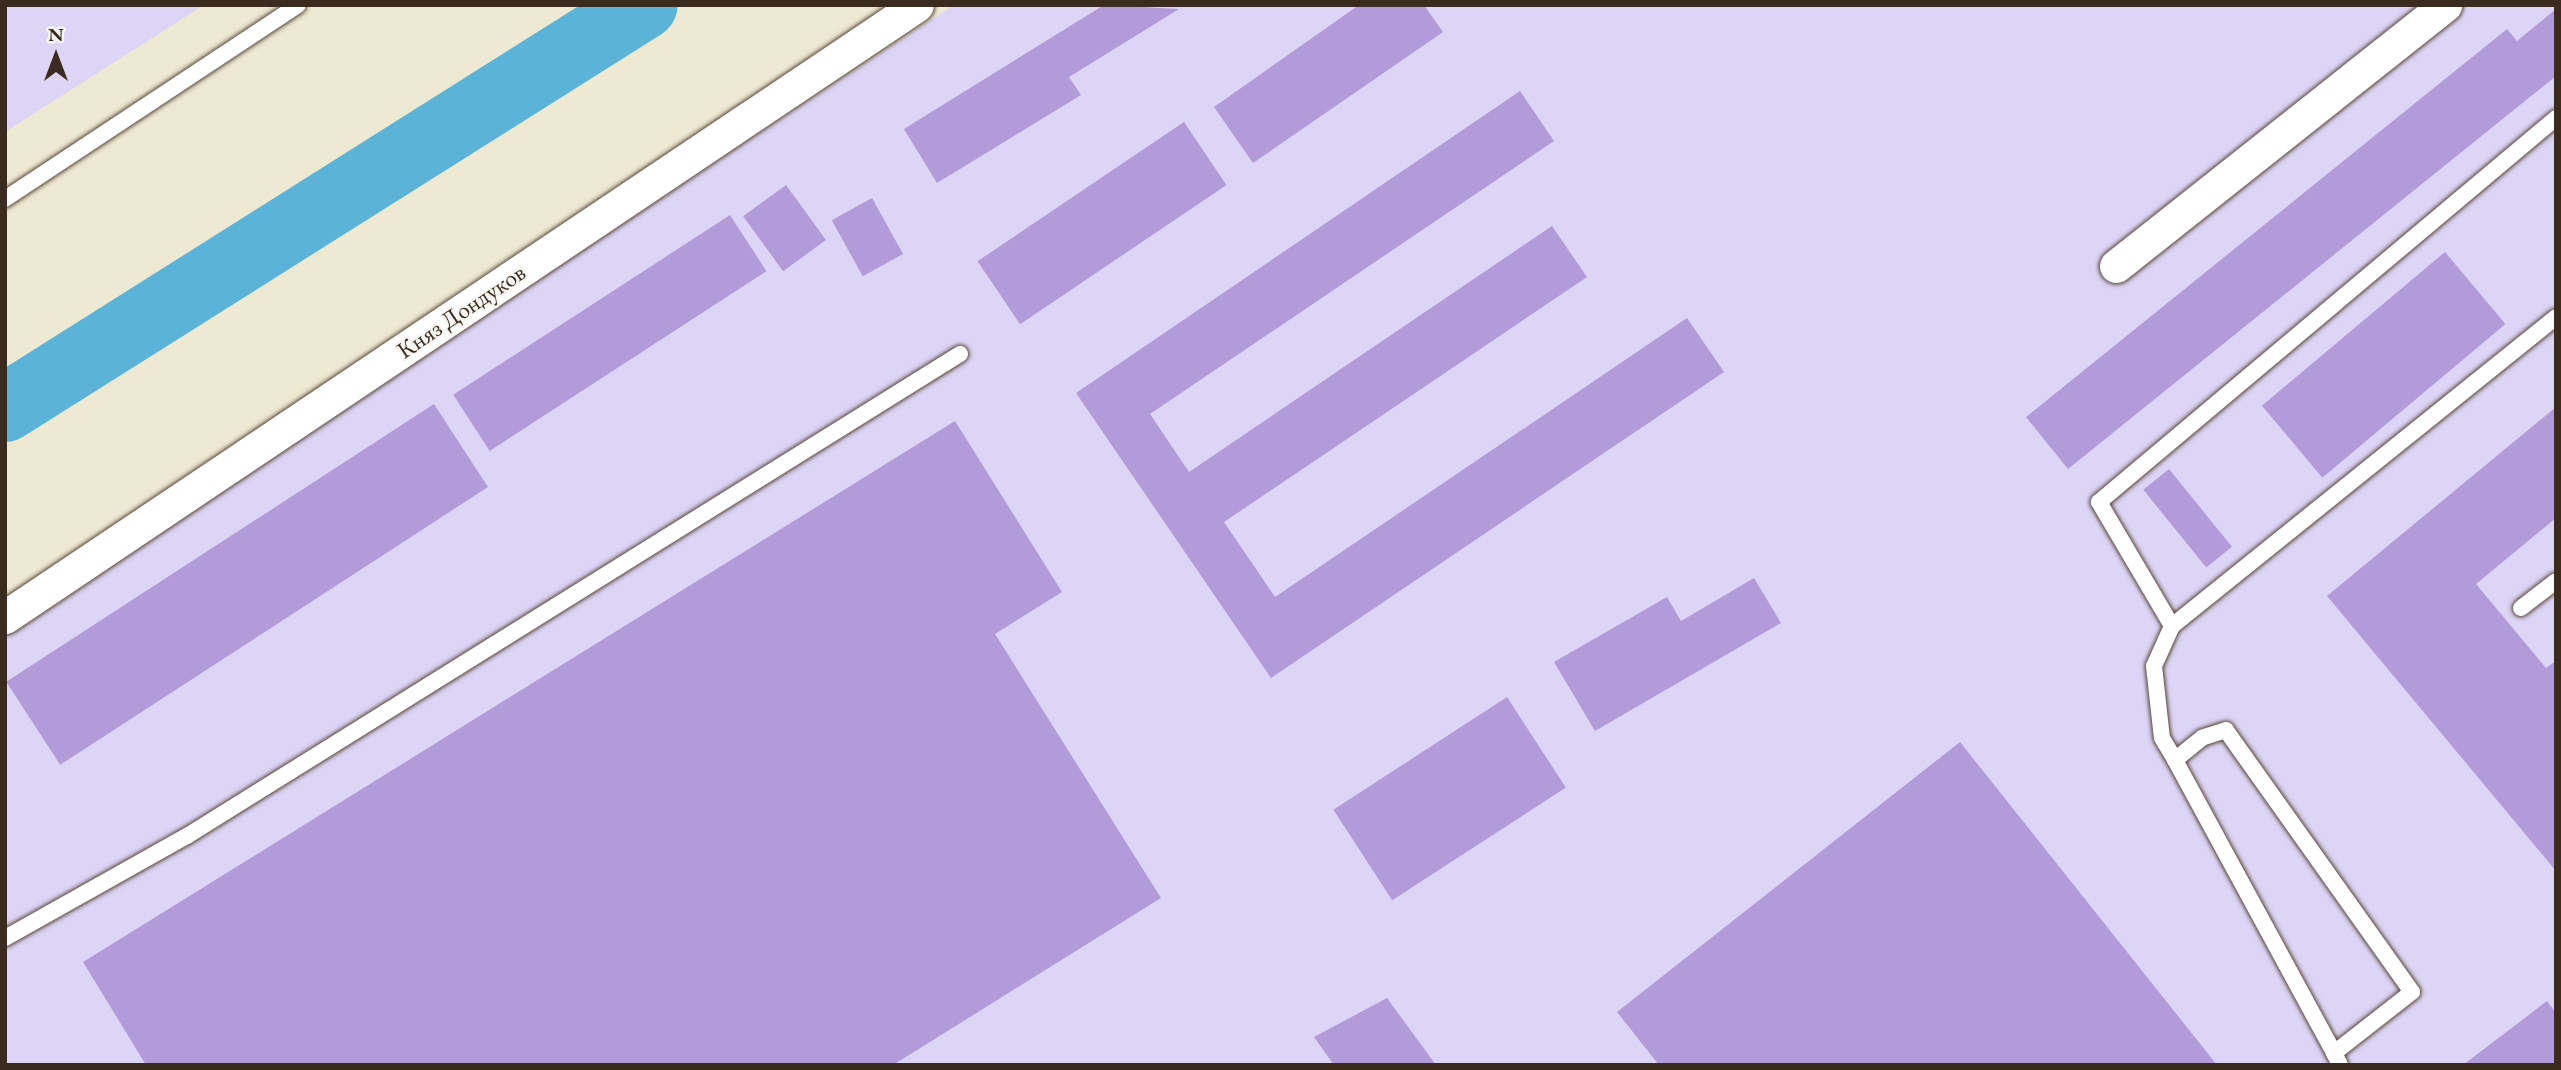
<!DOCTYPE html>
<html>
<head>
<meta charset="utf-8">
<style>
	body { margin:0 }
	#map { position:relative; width:2561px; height:1070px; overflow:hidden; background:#eee9d3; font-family:"EB Garamond",serif }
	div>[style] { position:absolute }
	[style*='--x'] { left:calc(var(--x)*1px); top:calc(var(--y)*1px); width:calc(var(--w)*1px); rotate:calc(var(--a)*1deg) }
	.built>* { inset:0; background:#ddd5f6 }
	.river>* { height:68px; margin:-34px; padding:0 34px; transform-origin:34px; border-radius:34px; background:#5bb4d8 }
	.building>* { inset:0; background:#b19bd9; transform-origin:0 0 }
	.roads { filter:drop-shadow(0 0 2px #564739) drop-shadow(0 0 2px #564739) }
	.lane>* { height:16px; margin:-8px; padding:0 8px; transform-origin:8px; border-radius:8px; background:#fff }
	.street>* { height:33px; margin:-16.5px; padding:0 16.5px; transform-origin:16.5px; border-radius:16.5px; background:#fff }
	span { translate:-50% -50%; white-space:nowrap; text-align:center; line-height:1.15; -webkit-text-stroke:5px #f6f6f2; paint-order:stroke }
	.street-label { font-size:24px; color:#3b2a1e }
	.frame { position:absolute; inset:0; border:7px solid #3b2a1e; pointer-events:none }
	.north { position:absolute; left:21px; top:21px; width:70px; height:70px; -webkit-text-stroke:5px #f6f6f2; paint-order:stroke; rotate:0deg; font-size:19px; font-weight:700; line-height:28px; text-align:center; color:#3b2a1e }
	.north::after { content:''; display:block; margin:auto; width:24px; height:32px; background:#3b2a1e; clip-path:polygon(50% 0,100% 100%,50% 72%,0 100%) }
</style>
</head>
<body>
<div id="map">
	<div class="built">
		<i style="clip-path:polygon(5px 5px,204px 5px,5px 132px)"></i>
		<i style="clip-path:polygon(954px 5px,2556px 5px,2556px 1065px,5px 1065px,5px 628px)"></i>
	</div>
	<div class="river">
		<i style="--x:5;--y:408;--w:755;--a:-32.24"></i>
	</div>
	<div class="building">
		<i style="clip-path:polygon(1104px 5px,1179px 9px,1069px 77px,1081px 95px,937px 183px,904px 129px)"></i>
		<i style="clip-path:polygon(1359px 5px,1424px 5px,1443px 32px,1253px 163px,1214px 107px)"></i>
		<i style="clip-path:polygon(2556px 9px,2556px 76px,2068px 469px,2026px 417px,2507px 29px,2517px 41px)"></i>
		<i style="clip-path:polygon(1520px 91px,1554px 141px,1150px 414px,1189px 472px,1552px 226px,1587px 277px,1224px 522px,1275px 597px,1687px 318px,1724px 372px,1271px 678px,1076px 393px)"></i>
		<i style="left:1184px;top:122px;width:76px;height:249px;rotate:56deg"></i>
		<i style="left:786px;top:185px;width:68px;height:53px;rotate:54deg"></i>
		<i style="left:872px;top:198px;width:64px;height:46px;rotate:61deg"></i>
		<i style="left:730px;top:215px;width:67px;height:330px;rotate:57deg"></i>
		<i style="left:2445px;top:252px;width:94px;height:239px;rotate:50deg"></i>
		<i style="left:434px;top:404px;width:99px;height:510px;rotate:57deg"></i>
		<i style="clip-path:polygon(2556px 407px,2556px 518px,2476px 584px,2546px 668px,2556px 661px,2556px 871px,2327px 596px)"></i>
		<i style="clip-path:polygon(955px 421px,1062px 592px,995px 634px,1161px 898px,893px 1065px,146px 1065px,83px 962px)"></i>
		<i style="left:2169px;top:469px;width:100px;height:33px;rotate:51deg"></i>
		<i style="clip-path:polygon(1754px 578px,1781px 623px,1595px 731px,1554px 662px,1667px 597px,1681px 621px)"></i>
		<i style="left:1507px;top:697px;width:108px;height:207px;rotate:57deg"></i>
		<i style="clip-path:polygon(1960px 742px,2217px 1065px,1659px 1065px,1617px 1012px)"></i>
		<i style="clip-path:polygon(1387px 998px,1436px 1065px,1334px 1065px,1314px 1037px)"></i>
		<i style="clip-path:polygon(2547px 1001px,2556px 1013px,2556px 1065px,2463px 1065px)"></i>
	</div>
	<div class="roads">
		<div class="lane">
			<i style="--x:2556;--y:118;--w:597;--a:139.96"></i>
			<i style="--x:2099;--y:502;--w:144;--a:59.5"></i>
			<i style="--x:2172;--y:626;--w:493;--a:-38.8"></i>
			<i style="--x:5;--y:199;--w:351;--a:-33.5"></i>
			<i style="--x:2521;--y:608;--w:44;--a:-37.6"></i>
			<i style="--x:2172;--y:626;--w:44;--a:114.2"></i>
			<i style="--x:2154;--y:666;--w:72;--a:83.7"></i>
			<i style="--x:2162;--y:738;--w:26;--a:59"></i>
			<i style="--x:5;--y:938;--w:209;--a:-29.3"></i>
			<i style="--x:187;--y:836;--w:911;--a:-31.95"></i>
			<i style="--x:2334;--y:1053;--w:99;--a:-38"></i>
			<i style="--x:2412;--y:992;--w:321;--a:-125.4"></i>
			<i style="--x:2226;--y:730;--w:25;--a:162"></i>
			<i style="--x:2202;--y:738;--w:35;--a:141"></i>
			<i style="--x:2175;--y:760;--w:333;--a:61.5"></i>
			<i style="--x:2334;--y:1053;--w:13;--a:63"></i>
		</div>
		<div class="street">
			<i style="--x:2116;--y:266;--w:420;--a:-38.4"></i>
			<i style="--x:5;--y:617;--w:1098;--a:-33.86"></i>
		</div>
	</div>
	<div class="street-label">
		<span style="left:461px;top:311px;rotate:-34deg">Княз Дондуков</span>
	</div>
	<div class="frame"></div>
	<div class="north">N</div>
</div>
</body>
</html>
